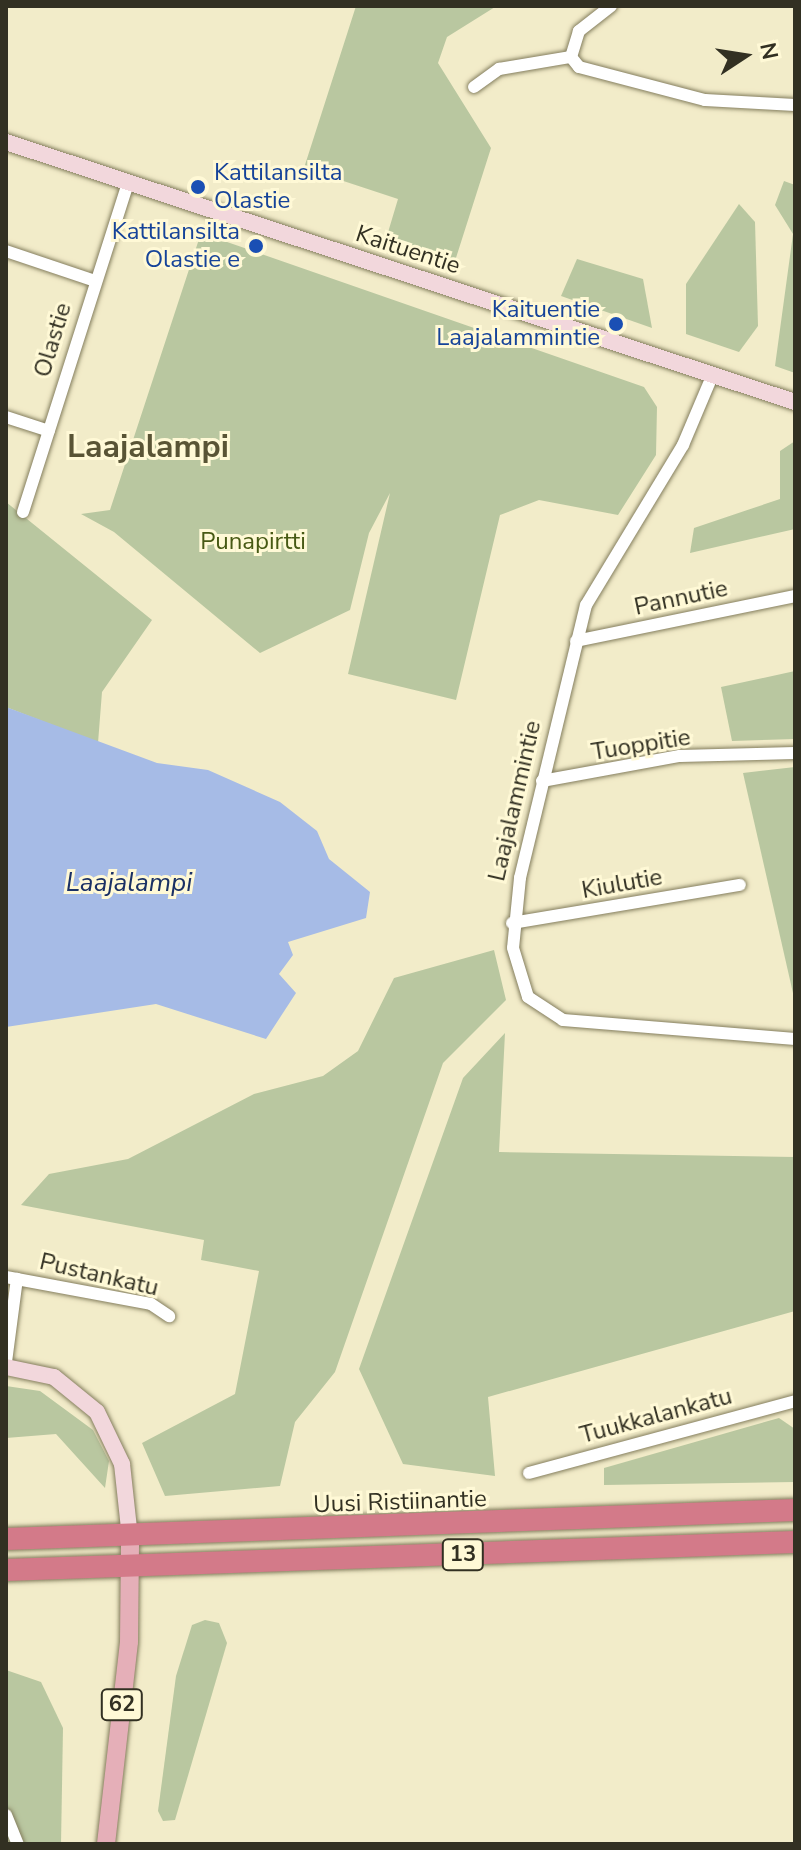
<!DOCTYPE html>
<html>
<head>
<meta charset="utf-8">
<style>
	body { margin:0 }
	#map { position:relative; width:801px; height:1850px; overflow:hidden; background:#f2ecc9; font-family:"Nunito Sans",sans-serif }
	div>[style] { position:absolute }
	[style*='--x'] { left:calc(var(--x)*1px); top:calc(var(--y)*1px); width:calc(var(--w)*1px); rotate:calc(var(--a)*1deg) }
	.green>* { inset:0; background:#b9c7a0 }
	.water>* { inset:0; background:#a6bbe6 }
	.roads { filter:drop-shadow(0 0 2px #847e5e) drop-shadow(0 0 2px #847e5e) }
	.street>* { height:12px; margin:-6px; padding:0 6px; transform-origin:6px; border-radius:6px; background:#fff }
	.secondary>* { height:16px; margin:-8px; padding:0 8px; transform-origin:8px; border-radius:8px; background:#f2d7dc }
	.primary>* { height:18px; margin:-9px; padding:0 9px; transform-origin:9px; border-radius:9px; background:#e5afb8 }
	.highway>* { height:22px; margin:-11px; padding:0 11px; transform-origin:11px; border-radius:11px; background:#d37a89 }
	.dots>* { width:22px; height:22px; translate:-50% -50%; box-sizing:border-box; border:4px solid #fff9d6; border-radius:50% }
	span { translate:-50% -50%; white-space:nowrap; text-align:center; line-height:1.15; -webkit-text-stroke:6px #fff9d6; paint-order:stroke }
	.shield-label span { padding:2px 6px; background:#fff9d6; border:2px solid; border-radius:6px; -webkit-text-stroke-width:0 }
	.shield-label { font-size:22px; color:#323022; font-weight:700 }
	.transit-label { font-size:24px; color:#164399 }
	.left { translate:0 -50%; text-align:left }
	.right { translate:-100% -50%; text-align:right }
	.street-label { font-size:24px; color:#323022 }
	.park-label { font-size:24px; color:#475914 }
	.water-label { font-size:26px; color:#1a3064; font-style:italic }
	.district-label { font-size:32px; color:#595435; font-weight:700 }
	.frame { position:absolute; inset:0; border:8px solid #323022; pointer-events:none }
	.north { position:absolute; left:705px; top:16px; width:80px; height:80px; -webkit-text-stroke:6px #fff9d6; paint-order:stroke; rotate:78deg; font-size:22px; font-weight:700; line-height:32px; text-align:center; color:#323022 }
	.north::after { content:''; display:block; margin:auto; width:28px; height:36px; background:#323022; clip-path:polygon(50% 0,100% 100%,50% 72%,0 100%) }
</style>
</head>
<body>
<div id="map">
	<div class="green">
		<i style="clip-path:polygon(356px 6px,495px 7px,447px 37px,438px 63px,491px 148px,455px 261px,386px 239px,398px 199px,304px 168px)"></i>
		<i style="clip-path:polygon(784px 181px,795px 185px,795px 373px,775px 366px,793px 234px,775px 205px)"></i>
		<i style="clip-path:polygon(739px 204px,755px 222px,758px 326px,739px 352px,686px 334px,686px 284px)"></i>
		<i style="clip-path:polygon(201px 233px,644px 387px,657px 407px,656px 455px,618px 515px,539px 500px,500px 515px,456px 700px,348px 674px,390px 493px,369px 533px,350px 610px,260px 653px,114px 532px,81px 514px,110px 510px)"></i>
		<i style="clip-path:polygon(577px 259px,643px 279px,652px 328px,561px 296px)"></i>
		<i style="clip-path:polygon(795px 441px,795px 529px,690px 553px,694px 528px,780px 499px,780px 451px)"></i>
		<i style="clip-path:polygon(6px 502px,152px 620px,102px 692px,98px 743px,6px 707px)"></i>
		<i style="clip-path:polygon(795px 671px,795px 739px,732px 741px,721px 687px)"></i>
		<i style="clip-path:polygon(795px 767px,795px 1002px,743px 773px)"></i>
		<i style="clip-path:polygon(494px 950px,506px 1000px,443px 1063px,335px 1372px,295px 1422px,280px 1486px,165px 1496px,142px 1443px,235px 1394px,259px 1271px,201px 1260px,204px 1240px,21px 1205px,49px 1174px,128px 1159px,254px 1094px,323px 1076px,358px 1051px,394px 978px)"></i>
		<i style="clip-path:polygon(505px 1033px,499px 1152px,795px 1157px,795px 1311px,488px 1397px,495px 1476px,403px 1464px,359px 1369px,463px 1078px)"></i>
		<i style="clip-path:polygon(6px 1386px,40px 1391px,93px 1430px,109px 1461px,105px 1488px,56px 1434px,6px 1438px)"></i>
		<i style="clip-path:polygon(779px 1418px,795px 1429px,795px 1482px,604px 1485px,604px 1468px)"></i>
		<i style="clip-path:polygon(205px 1620px,219px 1623px,227px 1643px,175px 1820px,163px 1821px,158px 1811px,176px 1676px,192px 1625px)"></i>
		<i style="clip-path:polygon(6px 1670px,41px 1682px,63px 1728px,61px 1844px,6px 1844px)"></i>
	</div>
	<div class="water">
		<i style="clip-path:polygon(6px 707px,157px 763px,208px 770px,280px 802px,317px 831px,329px 859px,370px 892px,366px 918px,288px 942px,293px 955px,279px 974px,296px 993px,266px 1039px,156px 1004px,6px 1027px)"></i>
	</div>
	<div class="roads">
		<div class="street">
			<i style="--x:611;--y:6;--w:41;--a:142"></i>
			<i style="--x:579;--y:31;--w:27;--a:107"></i>
			<i style="--x:571;--y:57;--w:13;--a:51"></i>
			<i style="--x:579;--y:67;--w:130;--a:14.7"></i>
			<i style="--x:705;--y:100;--w:90;--a:3.2"></i>
			<i style="--x:474;--y:87;--w:31;--a:-36"></i>
			<i style="--x:499;--y:69;--w:73;--a:-9.5"></i>
			<i style="--x:6;--y:251;--w:94;--a:18.6"></i>
			<i style="--x:713;--y:374;--w:77;--a:112.9"></i>
			<i style="--x:683;--y:445;--w:187;--a:121.2"></i>
			<i style="--x:586;--y:605;--w:281;--a:103.6"></i>
			<i style="--x:520;--y:878;--w:70;--a:95.7"></i>
			<i style="--x:513;--y:948;--w:51;--a:73"></i>
			<i style="--x:528;--y:997;--w:42;--a:33.3"></i>
			<i style="--x:563;--y:1020;--w:233;--a:4.7"></i>
			<i style="--x:6;--y:417;--w:45;--a:18"></i>
			<i style="--x:23;--y:512;--w:346;--a:-72.3"></i>
			<i style="--x:576;--y:641;--w:224;--a:-11.6"></i>
			<i style="--x:542;--y:781;--w:140;--a:-10.3"></i>
			<i style="--x:680;--y:756;--w:115;--a:-1.5"></i>
			<i style="--x:512;--y:923;--w:231;--a:-9.5"></i>
			<i style="--x:6;--y:1277;--w:147;--a:10.5"></i>
			<i style="--x:151;--y:1304;--w:22;--a:34"></i>
			<i style="--x:6;--y:1362;--w:84;--a:-82.5"></i>
			<i style="--x:529;--y:1473;--w:276;--a:-15.1"></i>
			<i style="--x:6;--y:1815;--w:31;--a:68"></i>
		</div>
		<div class="secondary">
			<i style="--x:6;--y:142;--w:831;--a:18.24"></i>
			<i style="--x:6;--y:1367;--w:49;--a:11.8"></i>
			<i style="--x:54;--y:1377;--w:55;--a:39.1"></i>
			<i style="--x:97;--y:1412;--w:58;--a:64.3"></i>
			<i style="--x:122;--y:1464;--w:74;--a:83.8"></i>
		</div>
		<div class="primary">
			<i style="--x:106;--y:1844;--w:203;--a:-83.5"></i>
			<i style="--x:129;--y:1642;--w:104;--a:-89.4"></i>
		</div>
		<div class="highway">
			<i style="--x:6;--y:1539;--w:790;--a:-2.1"></i>
			<i style="--x:6;--y:1570;--w:789;--a:-2.03"></i>
		</div>
	</div>
	<div class="dots">
		<i style="left:198px;top:187px;background:#1a4fb4"></i>
		<i style="left:256px;top:246px;background:#1a4fb4"></i>
		<i style="left:616px;top:324px;background:#1a4fb4"></i>
	</div>
	<div class="shield-label">
		<span style="left:463px;top:1555px">13</span>
		<span style="left:122px;top:1705px">62</span>
	</div>
	<div class="transit-label">
		<span class="left" style="left:214px;top:187px">Kattilansilta<br>Olastie</span>
		<span class="right" style="left:240px;top:246px">Kattilansilta<br>Olastie e</span>
		<span class="right" style="left:600px;top:324px">Kaituentie<br>Laajalammintie</span>
	</div>
	<div class="street-label">
		<span style="left:408px;top:250px;rotate:18deg">Kaituentie</span>
		<span style="left:53px;top:340px;rotate:-73deg">Olastie</span>
		<span style="left:681px;top:598px;rotate:-12deg">Pannutie</span>
		<span style="left:641px;top:745px;rotate:-9deg">Tuoppitie</span>
		<span style="left:515px;top:801px;rotate:-77deg">Laajalammintie</span>
		<span style="left:622px;top:884px;rotate:-10deg">Kiulutie</span>
		<span style="left:99px;top:1275px;rotate:13deg">Pustankatu</span>
		<span style="left:656px;top:1416px;rotate:-15deg">Tuukkalankatu</span>
		<span style="left:400px;top:1502px;rotate:-2deg">Uusi Ristiinantie</span>
	</div>
	<div class="park-label">
		<span style="left:253px;top:542px">Punapirtti</span>
	</div>
	<div class="water-label">
		<span style="left:129px;top:883px">Laajalampi</span>
	</div>
	<div class="district-label">
		<span style="left:148px;top:447px">Laajalampi</span>
	</div>
	<div class="frame"></div>
	<div class="north">N</div>
</div>
</body>
</html>
